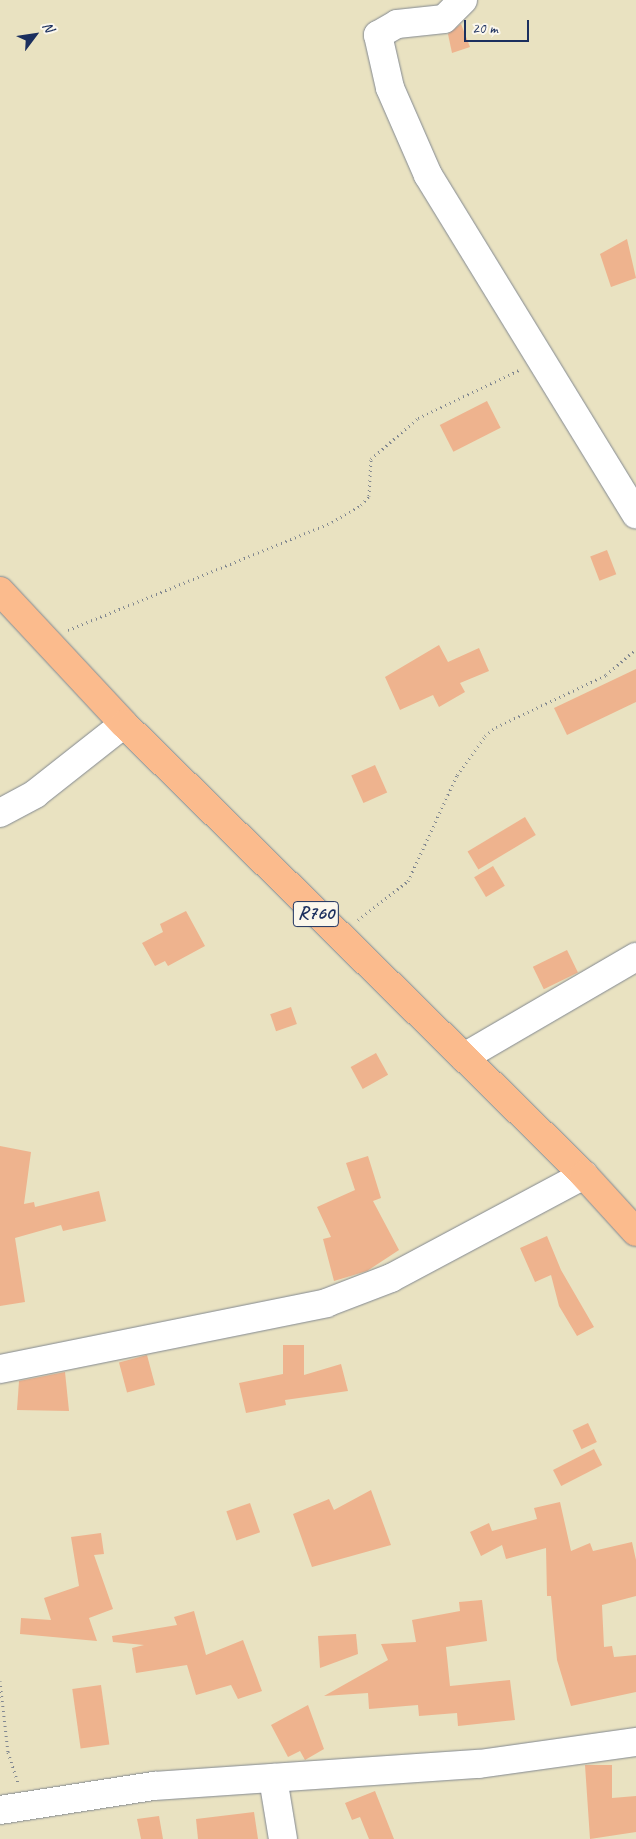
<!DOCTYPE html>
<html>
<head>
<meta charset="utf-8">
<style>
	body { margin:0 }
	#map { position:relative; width:636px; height:1839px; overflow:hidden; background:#e9e2c1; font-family:Caveat,sans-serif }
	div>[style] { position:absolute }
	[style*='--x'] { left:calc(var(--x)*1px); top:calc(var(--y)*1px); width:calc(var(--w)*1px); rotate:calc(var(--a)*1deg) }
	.building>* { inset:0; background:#eeb38e; transform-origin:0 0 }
	.path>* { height:3px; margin-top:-1.5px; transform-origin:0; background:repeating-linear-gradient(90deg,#828890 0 1px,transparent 0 5px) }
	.roads { filter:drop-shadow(0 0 1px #828890) drop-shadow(0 0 1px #828890) }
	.minor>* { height:28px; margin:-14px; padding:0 14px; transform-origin:14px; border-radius:14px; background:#fff }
	.major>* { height:28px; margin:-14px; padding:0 14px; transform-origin:14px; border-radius:14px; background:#fbbb8d }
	span { translate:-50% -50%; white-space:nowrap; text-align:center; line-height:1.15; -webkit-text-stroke:4.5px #fbf7ec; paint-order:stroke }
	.shield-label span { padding:1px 4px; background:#fbf7ec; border:1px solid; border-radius:4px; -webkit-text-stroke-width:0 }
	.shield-label { font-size:19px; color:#1b2f5e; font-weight:700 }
	.north { position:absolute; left:10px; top:10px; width:50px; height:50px; -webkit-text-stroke:4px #fbf7ec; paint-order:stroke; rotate:59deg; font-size:14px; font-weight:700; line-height:20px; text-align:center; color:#1b2f5e }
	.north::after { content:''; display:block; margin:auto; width:18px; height:22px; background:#1b2f5e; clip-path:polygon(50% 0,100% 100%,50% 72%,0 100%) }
	.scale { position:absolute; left:464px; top:20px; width:65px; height:22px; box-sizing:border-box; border:2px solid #1b2f5e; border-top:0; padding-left:6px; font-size:15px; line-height:18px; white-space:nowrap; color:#1b2f5e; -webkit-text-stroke:4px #fbf7ec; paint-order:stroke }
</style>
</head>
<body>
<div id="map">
	<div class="building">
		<i style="clip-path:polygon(461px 24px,470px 47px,452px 53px,448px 34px)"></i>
		<i style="clip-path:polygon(627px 239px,636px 278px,611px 287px,600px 254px)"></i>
		<i style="left:487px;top:401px;width:30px;height:53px;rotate:63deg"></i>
		<i style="left:607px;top:550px;width:26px;height:18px;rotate:69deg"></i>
		<i style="clip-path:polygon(439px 645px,448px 662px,479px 648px,489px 671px,460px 683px,465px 692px,439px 707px,433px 695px,400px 710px,385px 677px)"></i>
		<i style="clip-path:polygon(636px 669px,636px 702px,567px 735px,554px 708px)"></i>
		<i style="left:375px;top:765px;width:30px;height:26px;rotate:66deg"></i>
		<i style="left:525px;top:817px;width:21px;height:67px;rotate:59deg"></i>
		<i style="left:493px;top:866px;width:23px;height:22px;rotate:59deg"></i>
		<i style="clip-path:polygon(186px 911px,205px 946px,168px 966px,165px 961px,155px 966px,142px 943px,163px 932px,160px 924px)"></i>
		<i style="left:567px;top:950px;width:25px;height:38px;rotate:64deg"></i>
		<i style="left:291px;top:1007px;width:18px;height:22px;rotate:71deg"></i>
		<i style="left:376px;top:1053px;width:25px;height:29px;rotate:61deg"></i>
		<i style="clip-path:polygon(0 1146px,31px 1152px,24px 1204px,34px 1202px,35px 1207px,99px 1191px,106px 1221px,63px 1231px,61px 1225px,15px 1238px,25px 1302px,0 1306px)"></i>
		<i style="clip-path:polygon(368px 1156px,381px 1198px,373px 1201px,399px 1250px,367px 1271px,334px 1281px,323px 1239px,331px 1237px,317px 1207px,355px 1190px,346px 1163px)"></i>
		<i style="clip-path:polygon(547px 1236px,561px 1270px,594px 1327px,577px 1336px,559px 1306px,551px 1275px,535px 1282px,520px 1248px)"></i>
		<i style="clip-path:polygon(283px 1345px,304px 1345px,304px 1375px,341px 1364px,348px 1391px,285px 1400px,286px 1405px,246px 1413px,239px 1383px,283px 1374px)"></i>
		<i style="left:147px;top:1355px;width:31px;height:29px;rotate:75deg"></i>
		<i style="clip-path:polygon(65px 1372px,69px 1411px,17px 1410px,19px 1381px)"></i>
		<i style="left:588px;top:1423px;width:21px;height:17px;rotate:65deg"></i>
		<i style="left:594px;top:1449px;width:18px;height:46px;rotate:63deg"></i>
		<i style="clip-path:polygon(371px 1490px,391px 1545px,312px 1567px,293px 1514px,329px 1499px,334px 1510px)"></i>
		<i style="clip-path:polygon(560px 1502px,571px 1551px,590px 1543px,593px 1551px,632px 1542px,636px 1560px,636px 1596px,602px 1605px,604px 1647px,612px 1646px,614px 1657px,636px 1655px,636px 1692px,571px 1706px,557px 1660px,551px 1596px,547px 1596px,546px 1548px,506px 1559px,502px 1545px,481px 1556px,470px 1532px,489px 1523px,492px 1531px,537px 1519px,534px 1508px)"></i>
		<i style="left:250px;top:1503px;width:31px;height:25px;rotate:71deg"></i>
		<i style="clip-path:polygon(101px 1533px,104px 1554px,94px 1555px,113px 1609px,89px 1618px,97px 1641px,20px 1634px,21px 1618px,51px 1620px,44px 1598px,79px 1586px,71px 1537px)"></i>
		<i style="clip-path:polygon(482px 1600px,487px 1641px,446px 1647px,450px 1686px,510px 1680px,515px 1720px,458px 1726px,457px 1713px,419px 1716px,418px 1705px,369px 1709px,368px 1693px,324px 1696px,388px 1660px,381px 1644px,416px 1642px,412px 1620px,460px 1611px,459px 1602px)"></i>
		<i style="clip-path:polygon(194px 1611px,206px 1655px,243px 1640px,262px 1691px,238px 1699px,231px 1685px,196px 1695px,187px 1665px,136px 1673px,132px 1648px,144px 1645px,113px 1642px,112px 1636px,177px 1625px,174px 1617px)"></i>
		<i style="clip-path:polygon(356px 1634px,358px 1654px,320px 1668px,318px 1636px)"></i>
		<i style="left:101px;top:1685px;width:60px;height:29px;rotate:82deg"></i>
		<i style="clip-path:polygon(308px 1705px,324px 1749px,305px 1760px,300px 1751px,288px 1757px,271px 1725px)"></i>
		<i style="clip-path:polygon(585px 1765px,612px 1765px,612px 1798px,636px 1796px,636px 1832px,590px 1839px)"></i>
		<i style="clip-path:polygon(375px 1791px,394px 1839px,369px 1839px,360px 1817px,352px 1820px,345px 1803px)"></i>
		<i style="clip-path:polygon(254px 1812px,258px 1839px,198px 1839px,196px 1819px)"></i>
		<i style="clip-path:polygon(159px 1816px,163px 1839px,141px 1839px,137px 1819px)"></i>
	</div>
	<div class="path">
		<i style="--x:68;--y:630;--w:285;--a:-22.2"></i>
		<i style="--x:332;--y:522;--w:34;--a:-30"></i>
		<i style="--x:361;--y:505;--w:12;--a:-48"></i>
		<i style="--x:369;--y:496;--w:37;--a:-87"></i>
		<i style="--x:371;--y:459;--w:62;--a:-41.1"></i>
		<i style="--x:418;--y:418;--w:114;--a:-25.4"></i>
		<i style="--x:358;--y:920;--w:63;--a:-38"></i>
		<i style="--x:408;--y:881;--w:117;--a:-65.2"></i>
		<i style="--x:457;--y:775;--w:48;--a:-54.3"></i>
		<i style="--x:485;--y:736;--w:14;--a:-39"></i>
		<i style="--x:496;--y:727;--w:122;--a:-25.3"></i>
		<i style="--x:606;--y:675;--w:40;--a:-41"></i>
		<i style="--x:0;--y:1681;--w:71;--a:83.6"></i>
		<i style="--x:8;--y:1752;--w:33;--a:72"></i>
	</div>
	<div class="roads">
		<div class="minor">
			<i style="--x:463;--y:0;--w:27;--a:135"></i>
			<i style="--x:444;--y:19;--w:47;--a:173.9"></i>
			<i style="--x:397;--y:24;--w:22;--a:150"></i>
			<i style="--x:378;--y:35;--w:54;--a:77.2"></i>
			<i style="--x:390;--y:88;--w:95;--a:66.4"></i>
			<i style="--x:428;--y:175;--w:398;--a:58.5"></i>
			<i style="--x:0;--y:813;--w:40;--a:-28"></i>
			<i style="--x:35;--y:794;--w:113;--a:-38.2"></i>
			<i style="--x:464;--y:1057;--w:199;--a:-30.2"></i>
			<i style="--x:0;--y:1369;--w:333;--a:-11.4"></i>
			<i style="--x:326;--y:1303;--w:70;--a:-21"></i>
			<i style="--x:391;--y:1278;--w:219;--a:-28.1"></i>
			<i style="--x:273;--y:1778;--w:62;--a:80.7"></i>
			<i style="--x:0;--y:1810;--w:156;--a:-8.9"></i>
			<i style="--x:154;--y:1786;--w:326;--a:-3.9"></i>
			<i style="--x:479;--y:1764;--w:159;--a:-8"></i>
		</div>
		<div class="major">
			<i style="--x:0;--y:591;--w:182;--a:47"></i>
			<i style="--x:124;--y:724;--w:644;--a:44.43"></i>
			<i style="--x:584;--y:1175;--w:77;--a:47.6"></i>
		</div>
	</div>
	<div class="shield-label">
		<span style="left:316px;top:914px">R760</span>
	</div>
	<div class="north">N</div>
	<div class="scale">20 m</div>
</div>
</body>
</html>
